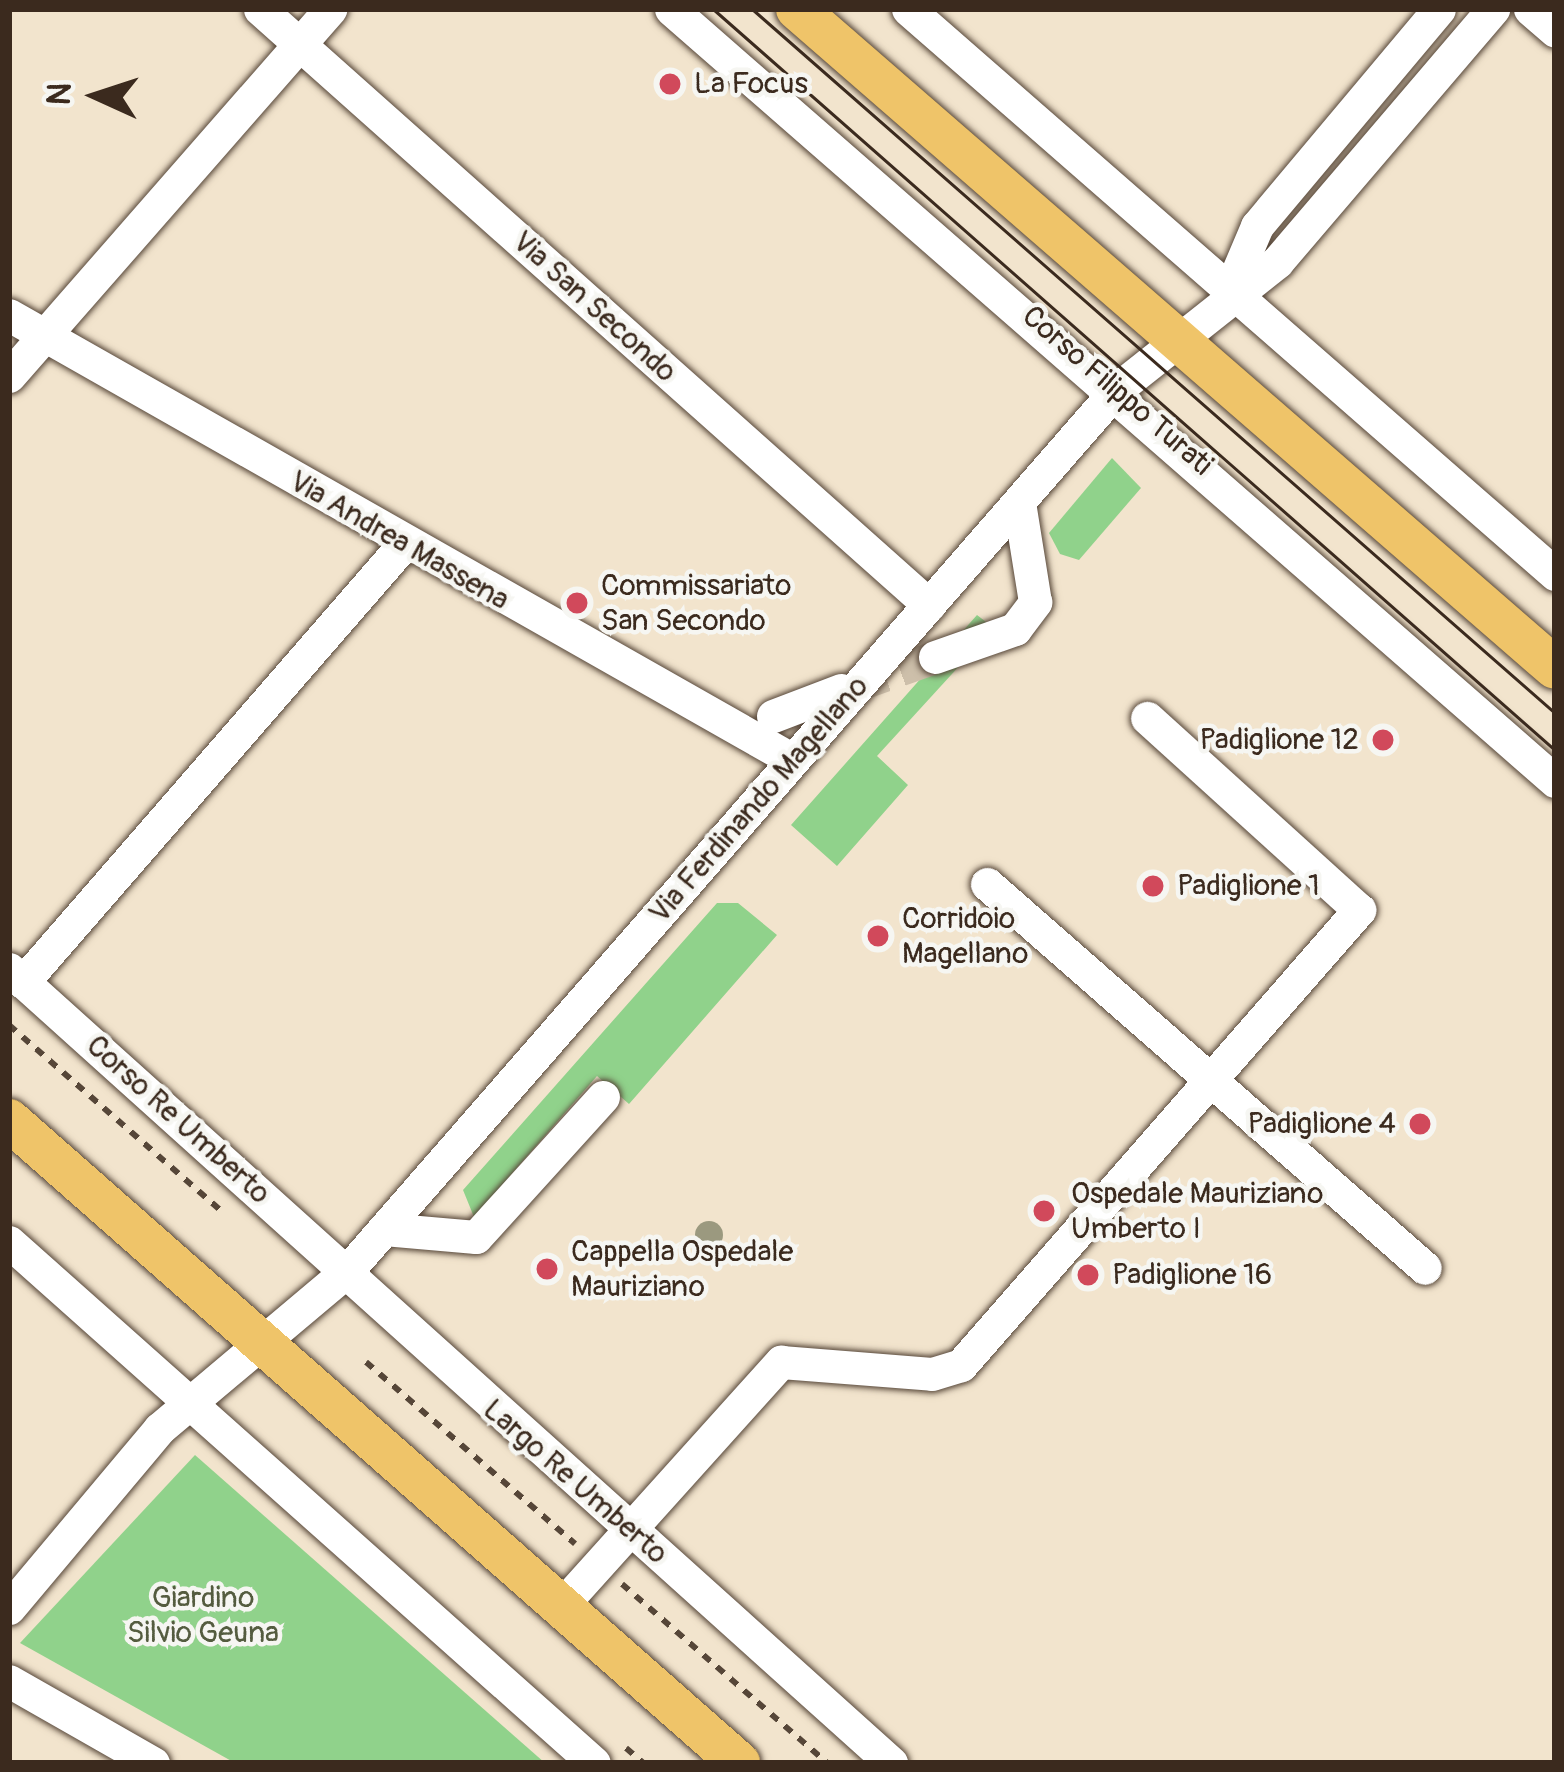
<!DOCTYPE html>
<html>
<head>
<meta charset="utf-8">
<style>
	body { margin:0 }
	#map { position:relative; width:1564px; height:1772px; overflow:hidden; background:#f2e4cd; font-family:Pangolin,sans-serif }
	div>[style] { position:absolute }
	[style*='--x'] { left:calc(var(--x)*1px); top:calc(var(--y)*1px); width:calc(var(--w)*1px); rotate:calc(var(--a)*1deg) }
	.green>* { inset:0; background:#90d28b }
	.minor-tunnel>* { height:33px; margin-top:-16.5px; transform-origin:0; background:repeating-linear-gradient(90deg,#cdbfaa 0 33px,transparent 0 49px) }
	.path>* { height:6px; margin-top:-3px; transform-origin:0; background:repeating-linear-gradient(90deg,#564638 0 9px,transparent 0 18px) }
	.roads { filter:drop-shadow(0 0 3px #564638) drop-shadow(0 0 3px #564638) }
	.minor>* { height:33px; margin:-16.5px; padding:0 16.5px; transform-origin:16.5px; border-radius:16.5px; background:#fff }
	.major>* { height:42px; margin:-21px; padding:0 21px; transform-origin:21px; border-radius:21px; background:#efc469 }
	.tram>* { height:3px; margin:-1.5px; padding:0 1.5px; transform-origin:1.5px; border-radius:1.5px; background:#3b2a1e }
	.trees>* { width:28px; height:28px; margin:-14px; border-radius:50%; background:#9b997f }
	.dots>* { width:33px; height:33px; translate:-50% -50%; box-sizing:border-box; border:6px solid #f6f6f2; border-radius:50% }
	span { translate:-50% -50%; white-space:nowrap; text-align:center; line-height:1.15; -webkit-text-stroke:9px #f6f6f2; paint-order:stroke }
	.poi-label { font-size:30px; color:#3b2a1e }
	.left { translate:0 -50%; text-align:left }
	.right { translate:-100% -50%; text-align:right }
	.street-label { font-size:30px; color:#3b2a1e }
	.park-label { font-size:30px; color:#545c3f }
	.frame { position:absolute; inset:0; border:12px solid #3b2a1e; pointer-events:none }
	.north { position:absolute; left:36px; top:36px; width:120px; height:120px; -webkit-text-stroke:9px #f6f6f2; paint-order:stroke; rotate:273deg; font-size:33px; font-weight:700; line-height:48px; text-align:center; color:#3b2a1e }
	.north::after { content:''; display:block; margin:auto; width:42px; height:54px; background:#3b2a1e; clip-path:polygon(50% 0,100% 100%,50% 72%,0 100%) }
</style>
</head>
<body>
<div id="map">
	<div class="green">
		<i style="clip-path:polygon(1112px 458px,1141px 488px,1079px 560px,1060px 554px,1049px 533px)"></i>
		<i style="clip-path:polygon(977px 615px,994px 628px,877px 756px,908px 785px,837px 866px,791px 825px)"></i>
		<i style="clip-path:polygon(717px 903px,738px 903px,777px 935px,629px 1104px,597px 1076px,474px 1217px,463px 1190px)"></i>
		<i style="clip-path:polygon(195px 1455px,545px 1763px,235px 1763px,20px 1643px)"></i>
	</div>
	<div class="minor-tunnel">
		<i style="--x:854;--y:686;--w:86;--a:-19.7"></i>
	</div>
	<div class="path">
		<i style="--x:9;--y:1025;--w:286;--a:41.2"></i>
		<i style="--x:366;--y:1362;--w:277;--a:41"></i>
		<i style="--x:622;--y:1584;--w:272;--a:41.1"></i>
		<i style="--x:626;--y:1748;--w:23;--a:41"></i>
	</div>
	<div class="roads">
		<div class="minor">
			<i style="--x:260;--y:9;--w:896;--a:41.7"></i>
			<i style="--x:671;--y:9;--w:1174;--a:41.13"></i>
			<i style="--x:908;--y:9;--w:859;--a:41.13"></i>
			<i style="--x:1530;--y:9;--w:33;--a:41"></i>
			<i style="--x:1229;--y:292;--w:72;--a:-67"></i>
			<i style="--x:1257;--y:226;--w:283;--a:-50"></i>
			<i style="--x:9;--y:315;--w:901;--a:29.58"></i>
			<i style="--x:9;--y:376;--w:488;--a:-48.8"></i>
			<i style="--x:935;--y:657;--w:85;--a:-19.3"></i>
			<i style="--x:1015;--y:629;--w:34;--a:-53"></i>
			<i style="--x:1035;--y:602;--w:101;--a:-99.1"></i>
			<i style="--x:773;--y:716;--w:73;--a:-20.9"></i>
			<i style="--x:987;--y:884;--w:582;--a:41.24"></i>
			<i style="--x:9;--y:969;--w:1187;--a:41.99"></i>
			<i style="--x:23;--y:982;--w:579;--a:-48.99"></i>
			<i style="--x:384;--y:1229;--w:92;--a:5"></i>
			<i style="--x:476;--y:1237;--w:189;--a:-47.8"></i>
			<i style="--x:9;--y:1242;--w:783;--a:41.69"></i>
			<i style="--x:561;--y:1606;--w:329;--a:-48"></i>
			<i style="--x:781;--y:1362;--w:151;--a:4.5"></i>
			<i style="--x:932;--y:1374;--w:30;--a:-17"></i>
			<i style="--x:961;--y:1365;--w:605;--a:-48.82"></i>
			<i style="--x:1359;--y:910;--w:286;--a:-137.8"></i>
			<i style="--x:9;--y:1608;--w:234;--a:-50"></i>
			<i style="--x:159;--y:1429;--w:248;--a:-40.1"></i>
			<i style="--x:349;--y:1269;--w:1168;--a:-48.89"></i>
			<i style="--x:1117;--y:389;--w:204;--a:-38.4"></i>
			<i style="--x:1277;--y:262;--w:333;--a:-49.5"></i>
			<i style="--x:9;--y:1681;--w:166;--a:29.7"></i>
		</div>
		<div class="major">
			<i style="--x:797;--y:9;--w:1004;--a:41"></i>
			<i style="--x:9;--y:1120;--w:973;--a:41.37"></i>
		</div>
	</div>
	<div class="tram">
		<i style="--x:713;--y:9;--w:1122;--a:41.35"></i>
		<i style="--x:752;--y:9;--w:1068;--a:41.24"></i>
	</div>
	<div class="trees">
		<i style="left:709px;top:1235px"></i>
	</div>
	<div class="dots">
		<i style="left:670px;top:84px;background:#d1495b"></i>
		<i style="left:577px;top:603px;background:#d1495b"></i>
		<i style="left:1383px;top:740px;background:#d1495b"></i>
		<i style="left:1153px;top:886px;background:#d1495b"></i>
		<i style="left:878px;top:936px;background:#d1495b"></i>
		<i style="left:1420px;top:1124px;background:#d1495b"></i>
		<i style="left:1044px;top:1211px;background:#d1495b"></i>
		<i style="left:547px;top:1269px;background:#d1495b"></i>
		<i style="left:1088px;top:1275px;background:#d1495b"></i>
	</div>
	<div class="poi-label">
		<span class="left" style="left:694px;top:84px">La Focus</span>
		<span class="left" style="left:601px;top:603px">Commissariato<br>San Secondo</span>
		<span class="right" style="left:1359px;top:740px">Padiglione 12</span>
		<span class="left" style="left:1177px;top:886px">Padiglione 1</span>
		<span class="left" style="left:902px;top:936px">Corridoio<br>Magellano</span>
		<span class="right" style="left:1396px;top:1124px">Padiglione 4</span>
		<span class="left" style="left:1071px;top:1211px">Ospedale Mauriziano<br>Umberto I</span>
		<span class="left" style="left:571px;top:1269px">Cappella Ospedale<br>Mauriziano</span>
		<span class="left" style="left:1112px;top:1275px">Padiglione 16</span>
	</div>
	<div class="street-label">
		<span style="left:594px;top:307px;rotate:42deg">Via San Secondo</span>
		<span style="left:1117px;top:391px;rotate:41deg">Corso Filippo Turati</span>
		<span style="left:399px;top:541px;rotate:30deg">Via Andrea Massena</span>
		<span style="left:759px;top:800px;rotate:-49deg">Via Ferdinando Magellano</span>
		<span style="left:178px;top:1120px;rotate:42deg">Corso Re Umberto</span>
		<span style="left:575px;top:1482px;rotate:41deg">Largo Re Umberto</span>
	</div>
	<div class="park-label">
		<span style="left:203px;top:1615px">Giardino<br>Silvio Geuna</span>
	</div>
	<div class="frame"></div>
	<div class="north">N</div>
</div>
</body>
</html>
